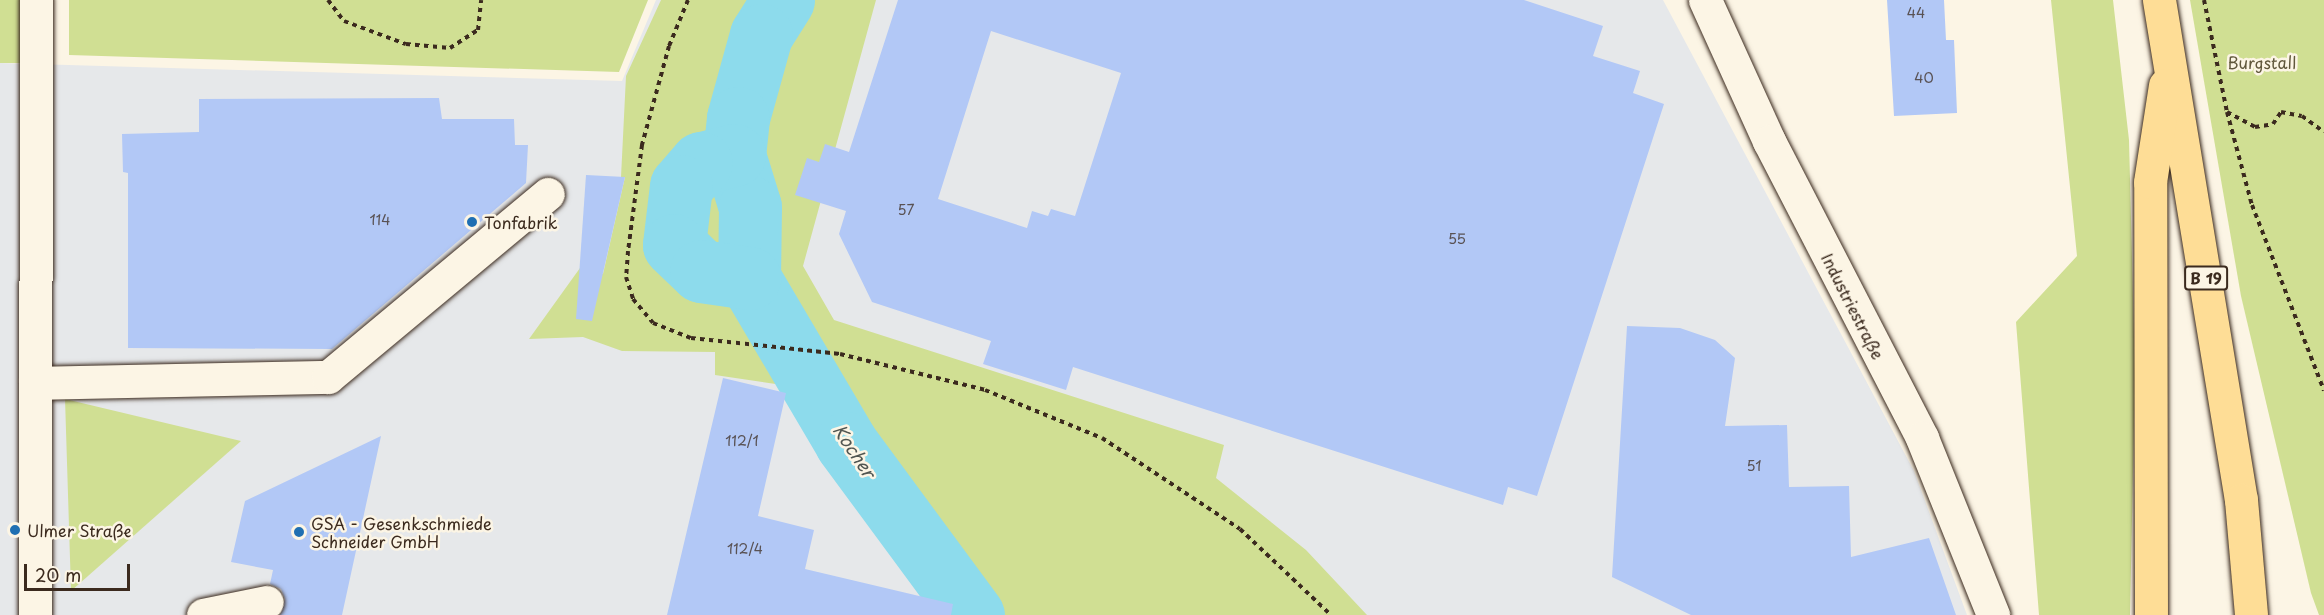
<!DOCTYPE html>
<html>
<head>
<meta charset="utf-8">
<style>
	body { margin:0 }
	#map { position:relative; width:2324px; height:615px; overflow:hidden; background:#fcf5e5; font-family:"Playpen Sans",sans-serif }
	div>[style] { position:absolute }
	[style*='--x'] { left:calc(var(--x)*1px); top:calc(var(--y)*1px); width:calc(var(--w)*1px); rotate:calc(var(--a)*1deg) }
	.built>* { inset:0; background:#e6e8ea }
	.green>* { inset:0; background:#d0df93; transform-origin:0 0 }
	.river>* { height:63px; margin:-31.5px; padding:0 31.5px; transform-origin:31.5px; border-radius:31.5px; background:#8ddbec }
	.building>* { inset:0; background:#b2c8f6 }
	.path>* { height:4px; margin-top:-2px; transform-origin:0; background:repeating-linear-gradient(90deg,#3b2a1e 0 4.5px,transparent 0 9px) }
	.roads { filter:drop-shadow(0 0 2px #3b2a1e) drop-shadow(0 0 2px #3b2a1e) }
	.minor>* { height:33px; margin:-16.5px; padding:0 16.5px; transform-origin:16.5px; border-radius:16.5px; background:#fcf5e5 }
	.highway>* { height:33px; margin:-16.5px; padding:0 16.5px; transform-origin:16.5px; border-radius:16.5px; background:#fedd96 }
	.dots>* { width:16px; height:16px; translate:-50% -50%; box-sizing:border-box; border:3px solid #fcf5e5; border-radius:50% }
	span { translate:-50% -50%; white-space:nowrap; text-align:center; line-height:1.15; -webkit-text-stroke:5px #fcf5e5; paint-order:stroke }
	.number-label { font-size:14px; color:#595254 }
	.number-label span { -webkit-text-stroke-width:0 }
	.shield-label span { padding:2px 4px; background:#fcf5e5; border:2px solid; border-radius:4px; -webkit-text-stroke-width:0 }
	.shield-label { font-size:15px; color:#3b2a1e; font-weight:700 }
	.park-label { font-size:16px; color:#60573b }
	.poi-label { font-size:16px; color:#3b2a1e }
	.left { translate:0 -50%; text-align:left }
	.street-label { font-size:16px; color:#3b2a1e }
	.water-label { font-size:18px; color:#505652; font-style:italic }
	.scale { position:absolute; left:24px; top:564px; width:106px; height:27px; box-sizing:border-box; border:3px solid #3b2a1e; border-top:0; padding-left:8px; font-size:18px; line-height:21px; white-space:nowrap; color:#3b2a1e; -webkit-text-stroke:4px #fcf5e5; paint-order:stroke }
</style>
</head>
<body>
<div id="map">
	<div class="built">
		<i style="clip-path:polygon(656px 0,1663px 0,1914px 471px,1967px 615px,0 615px,0 63px,622px 81px)"></i>
	</div>
	<div class="green">
		<i style="left:0;top:0;width:24px;height:63px"></i>
		<i style="clip-path:polygon(69px 0,648px 0,619px 72px,69px 55px)"></i>
		<i style="clip-path:polygon(evenodd,661px 0,876px 0,803px 266px,834px 320px,1224px 445px,1216px 478px,1306px 550px,1367px 615px,956px 615px,838px 476px,789px 386px,715px 375px,715px 352px,622px 351px,583px 337px,529px 339px,580px 268px,603px 274px,625px 177px,621px 177px,626px 76px,661px 0,750px 318px,795px 319px,819px 365px,771px 359px,750px 318px)"></i>
		<i style="clip-path:polygon(2051px 0,2113px 0,2129px 140px,2135px 375px,2130px 615px,2039px 615px,2016px 322px,2077px 256px)"></i>
		<i style="clip-path:polygon(2190px 0,2324px 0,2324px 615px,2319px 615px,2311px 593px,2241px 296px)"></i>
		<i style="clip-path:polygon(65px 399px,241px 441px,71px 591px)"></i>
	</div>
	<div class="river">
		<i style="--x:783;--y:0;--w:41;--a:122.2"></i>
		<i style="--x:761;--y:35;--w:86;--a:105.5"></i>
		<i style="--x:738;--y:118;--w:37;--a:96"></i>
		<i style="--x:734;--y:155;--w:54;--a:72.9"></i>
		<i style="--x:750;--y:207;--w:71;--a:90.8"></i>
		<i style="--x:749;--y:278;--w:191;--a:59.5"></i>
		<i style="--x:846;--y:443;--w:214;--a:53.6"></i>
		<i style="--x:734;--y:155;--w:34;--a:166"></i>
		<i style="--x:701;--y:163;--w:30;--a:131"></i>
		<i style="--x:681;--y:186;--w:59;--a:96.8"></i>
		<i style="--x:674;--y:245;--w:37;--a:44"></i>
		<i style="--x:701;--y:271;--w:49;--a:8.3"></i>
	</div>
	<div class="building">
		<i style="clip-path:polygon(evenodd,898px 0,1524px 0,1603px 26px,1593px 56px,1640px 71px,1633px 93px,1664px 104px,1537px 496px,1508px 487px,1503px 505px,1073px 367px,1066px 390px,983px 364px,991px 341px,872px 302px,839px 234px,846px 211px,795px 195px,807px 158px,819px 162px,825px 144px,849px 152px,898px 0,991px 31px,1121px 73px,1075px 216px,1051px 209px,1048px 216px,1032px 211px,1027px 228px,938px 199px,991px 31px)"></i>
		<i style="clip-path:polygon(1887px 0,1944px 0,1946px 40px,1954px 40px,1957px 113px,1894px 116px)"></i>
		<i style="clip-path:polygon(439px 98px,442px 119px,514px 119px,515px 145px,528px 145px,526px 183px,332px 349px,128px 348px,128px 173px,123px 172px,122px 134px,199px 132px,199px 99px)"></i>
		<i style="clip-path:polygon(586px 175px,625px 177px,592px 321px,576px 319px)"></i>
		<i style="clip-path:polygon(1627px 326px,1680px 328px,1715px 340px,1735px 358px,1725px 426px,1787px 425px,1789px 487px,1849px 486px,1851px 557px,1929px 538px,1956px 615px,1691px 615px,1612px 577px)"></i>
		<i style="clip-path:polygon(723px 378px,786px 393px,758px 516px,814px 530px,805px 569px,953px 604px,951px 615px,667px 615px)"></i>
		<i style="clip-path:polygon(381px 436px,342px 615px,280px 615px,285px 599px,281px 589px,270px 584px,273px 570px,231px 562px,245px 501px)"></i>
	</div>
	<div class="path">
		<i style="--x:328;--y:0;--w:26;--a:53"></i>
		<i style="--x:344;--y:21;--w:66;--a:20.4"></i>
		<i style="--x:406;--y:44;--w:44;--a:5.2"></i>
		<i style="--x:450;--y:48;--w:33;--a:-33"></i>
		<i style="--x:478;--y:30;--w:30;--a:-84"></i>
		<i style="--x:688;--y:0;--w:50;--a:112.4"></i>
		<i style="--x:669;--y:46;--w:103;--a:105.3"></i>
		<i style="--x:642;--y:145;--w:107;--a:97.5"></i>
		<i style="--x:628;--y:251;--w:26;--a:94"></i>
		<i style="--x:626;--y:277;--w:23;--a:72"></i>
		<i style="--x:633;--y:299;--w:31;--a:50"></i>
		<i style="--x:653;--y:323;--w:41;--a:21.5"></i>
		<i style="--x:691;--y:338;--w:150;--a:6.1"></i>
		<i style="--x:840;--y:354;--w:149;--a:13.9"></i>
		<i style="--x:985;--y:390;--w:126;--a:22.3"></i>
		<i style="--x:1102;--y:438;--w:165;--a:33.4"></i>
		<i style="--x:1240;--y:529;--w:125;--a:43.4"></i>
		<i style="--x:2204;--y:0;--w:114;--a:78.4"></i>
		<i style="--x:2227;--y:112;--w:96;--a:75"></i>
		<i style="--x:2252;--y:205;--w:199;--a:68.8"></i>
		<i style="--x:2227;--y:112;--w:32;--a:28"></i>
		<i style="--x:2255;--y:127;--w:18;--a:-9"></i>
		<i style="--x:2273;--y:124;--w:14;--a:-56"></i>
		<i style="--x:2281;--y:112;--w:21;--a:11"></i>
		<i style="--x:2302;--y:116;--w:27;--a:36"></i>
	</div>
	<div class="roads">
		<div class="minor">
			<i style="--x:1705;--y:0;--w:155;--a:65.6"></i>
			<i style="--x:1769;--y:141;--w:334;--a:62.7"></i>
			<i style="--x:1922;--y:438;--w:191;--a:68.1"></i>
			<i style="--x:35;--y:383;--w:293;--a:-1.2"></i>
			<i style="--x:328;--y:377;--w:286;--a:-39.8"></i>
			<i style="--x:35;--y:615;--w:615;--a:-89.91"></i>
			<i style="--x:203;--y:615;--w:65;--a:-11.5"></i>
		</div>
		<div class="highway">
			<i style="--x:2159;--y:0;--w:507;--a:80.69"></i>
			<i style="--x:2241;--y:500;--w:115;--a:85"></i>
			<i style="--x:2151;--y:615;--w:433;--a:-90.1"></i>
			<i style="--x:2150;--y:182;--w:98;--a:-81.2"></i>
		</div>
	</div>
	<div class="dots">
		<i style="left:472px;top:222px;background:#1f6fb2"></i>
		<i style="left:15px;top:530px;background:#1f6fb2"></i>
		<i style="left:299px;top:532px;background:#1f6fb2"></i>
	</div>
	<div class="number-label">
		<span style="left:1916px;top:13px">44</span>
		<span style="left:1924px;top:78px">40</span>
		<span style="left:906px;top:210px">57</span>
		<span style="left:380px;top:220px">114</span>
		<span style="left:1457px;top:239px">55</span>
		<span style="left:742px;top:441px">112/1</span>
		<span style="left:1754px;top:466px">51</span>
		<span style="left:745px;top:549px">112/4</span>
	</div>
	<div class="shield-label">
		<span style="left:2206px;top:278px">B 19</span>
	</div>
	<div class="park-label">
		<span style="left:2262px;top:62px">Burgstall</span>
	</div>
	<div class="poi-label">
		<span class="left" style="left:484px;top:222px">Tonfabrik</span>
		<span class="left" style="left:311px;top:532px">GSA - Gesenkschmiede<br>Schneider GmbH</span>
		<span class="left" style="left:27px;top:530px">Ulmer Straße</span>
	</div>
	<div class="street-label">
		<span style="left:1853px;top:306px;rotate:63deg">Industriestraße</span>
	</div>
	<div class="water-label">
		<span style="left:854px;top:451px;rotate:56deg">Kocher</span>
	</div>
	<div class="scale">20 m</div>
</div>
</body>
</html>
